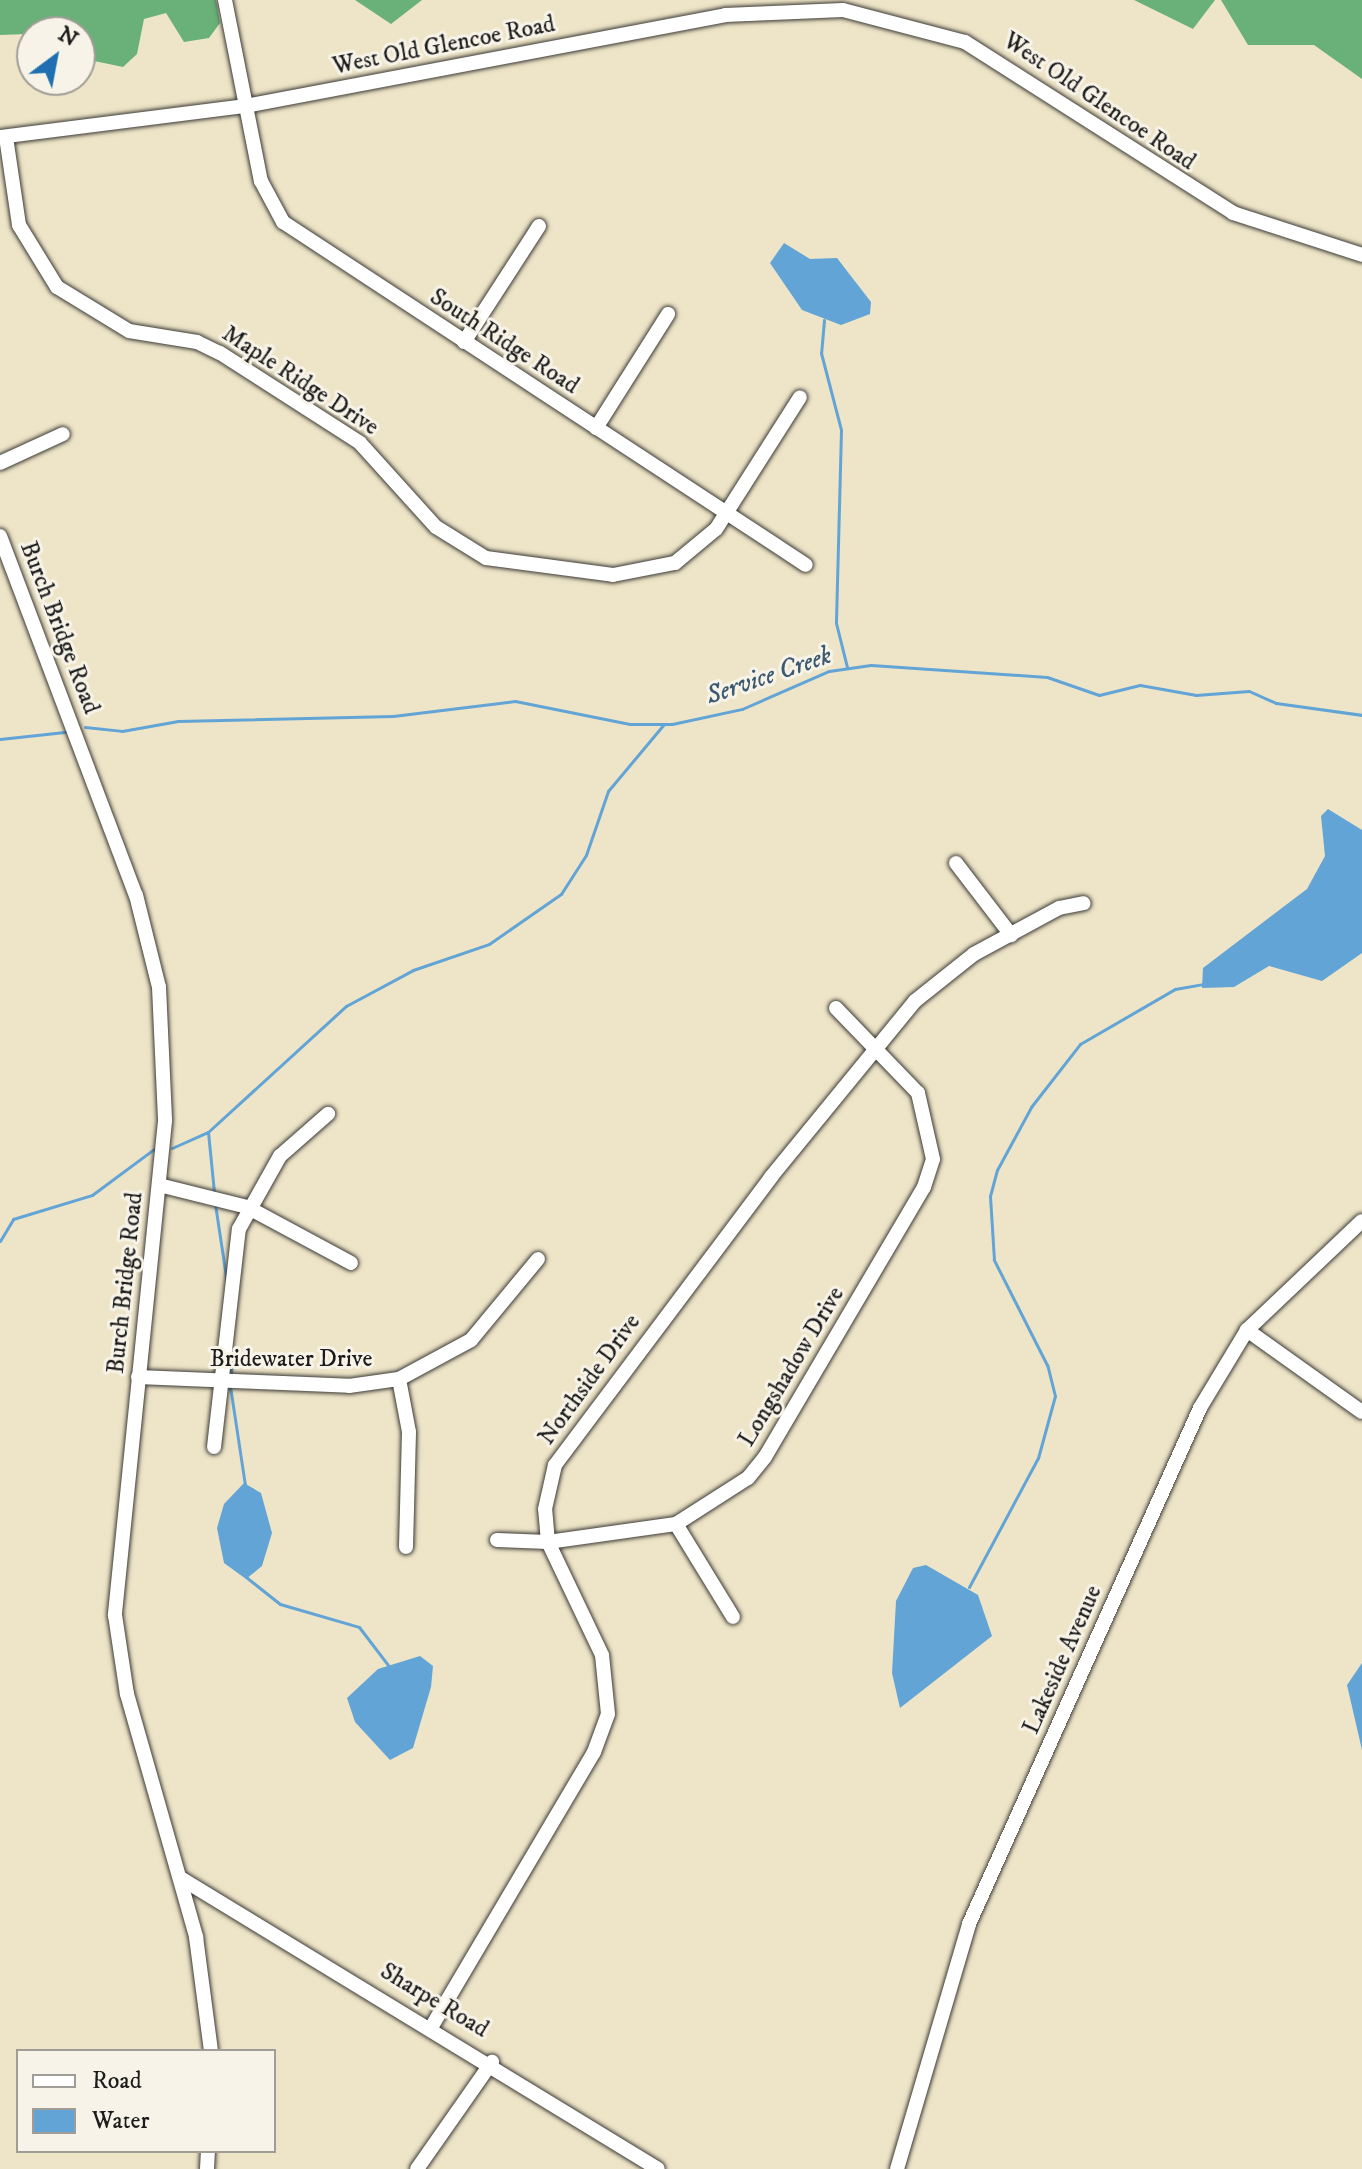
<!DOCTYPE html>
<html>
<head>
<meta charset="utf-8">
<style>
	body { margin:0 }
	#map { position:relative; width:1362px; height:2169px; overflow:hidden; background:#eee5c8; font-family:"IM FELL DW Pica",serif }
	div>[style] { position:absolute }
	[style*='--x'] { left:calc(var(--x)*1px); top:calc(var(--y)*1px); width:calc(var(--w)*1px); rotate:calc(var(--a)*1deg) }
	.forest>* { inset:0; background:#69b178 }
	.water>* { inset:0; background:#62a4d6 }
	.stream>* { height:3px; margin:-1.5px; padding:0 1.5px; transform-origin:1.5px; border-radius:1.5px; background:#62a4d6 }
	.roads { filter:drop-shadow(0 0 2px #3c3a36) drop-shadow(0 0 2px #3c3a36) }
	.minor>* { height:14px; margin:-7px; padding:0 7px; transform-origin:7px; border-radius:7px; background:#fff }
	span { translate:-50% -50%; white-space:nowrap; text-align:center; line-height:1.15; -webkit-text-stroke:6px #f7f3e8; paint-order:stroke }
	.street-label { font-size:24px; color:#1c1c1c }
	.water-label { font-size:26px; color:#3c5970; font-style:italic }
	.legend { position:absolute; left:16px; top:2049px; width:260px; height:104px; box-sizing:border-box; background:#f7f3e8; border:2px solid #9f9d96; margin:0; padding:10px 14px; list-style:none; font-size:24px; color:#1c1c1c }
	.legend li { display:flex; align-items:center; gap:16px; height:40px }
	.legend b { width:40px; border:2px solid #9f9d96 }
	.north { position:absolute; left:16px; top:16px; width:80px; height:80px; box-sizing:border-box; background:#f7f3e8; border:2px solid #9f9d96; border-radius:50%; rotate:32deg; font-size:22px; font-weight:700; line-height:32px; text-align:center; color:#1c1c1c }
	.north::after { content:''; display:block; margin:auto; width:28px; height:36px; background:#1f6fb2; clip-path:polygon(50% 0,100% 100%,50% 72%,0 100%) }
</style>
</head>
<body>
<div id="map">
	<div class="forest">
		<i style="clip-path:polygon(0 0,216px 0,220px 23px,209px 38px,184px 42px,166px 13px,144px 19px,137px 54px,123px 67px,80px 58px,80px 32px,0 35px)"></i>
		<i style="clip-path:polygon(355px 0,422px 0,391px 24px)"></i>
		<i style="clip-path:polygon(1134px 0,1215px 0,1193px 29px)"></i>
		<i style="clip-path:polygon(1221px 0,1362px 0,1362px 79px,1314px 45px,1248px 45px)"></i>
	</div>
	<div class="water">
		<i style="clip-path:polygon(784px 243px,810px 259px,837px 258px,871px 302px,870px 314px,841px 325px,802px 310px,770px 263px)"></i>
		<i style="clip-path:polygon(1328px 809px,1362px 830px,1362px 953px,1322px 981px,1269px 966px,1234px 987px,1202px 988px,1203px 968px,1307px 889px,1325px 856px,1321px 816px)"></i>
		<i style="clip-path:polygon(244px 1483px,261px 1493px,272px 1533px,262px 1566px,246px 1579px,224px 1563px,217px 1528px,224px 1504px)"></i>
		<i style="clip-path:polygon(926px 1565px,978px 1595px,992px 1636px,900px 1708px,892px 1673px,896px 1601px,913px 1568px)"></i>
		<i style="clip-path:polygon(420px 1656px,433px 1666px,431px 1687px,413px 1748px,390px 1760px,355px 1722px,347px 1698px,378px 1669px)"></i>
		<i style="clip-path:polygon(1362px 1663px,1362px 1750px,1347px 1685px)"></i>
	</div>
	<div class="stream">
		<i style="--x:824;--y:320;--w:33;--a:95"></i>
		<i style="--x:821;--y:353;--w:80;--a:75.4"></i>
		<i style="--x:841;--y:430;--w:193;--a:91.5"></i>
		<i style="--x:836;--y:623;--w:45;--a:76"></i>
		<i style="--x:85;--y:727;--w:37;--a:6"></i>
		<i style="--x:122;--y:731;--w:57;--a:-10.1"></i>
		<i style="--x:178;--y:721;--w:215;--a:-1.3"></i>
		<i style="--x:393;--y:716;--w:123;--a:-7"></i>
		<i style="--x:515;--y:701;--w:117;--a:11.3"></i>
		<i style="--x:630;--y:724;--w:42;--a:0"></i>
		<i style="--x:672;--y:724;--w:72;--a:-12.1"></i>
		<i style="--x:742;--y:709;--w:95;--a:-23.6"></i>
		<i style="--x:829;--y:671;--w:42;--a:-8.1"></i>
		<i style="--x:871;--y:665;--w:176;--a:3.9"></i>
		<i style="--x:1047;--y:677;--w:55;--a:19.1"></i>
		<i style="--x:1099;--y:695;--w:42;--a:-13.7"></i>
		<i style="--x:1140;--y:685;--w:57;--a:10.1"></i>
		<i style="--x:1196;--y:695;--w:53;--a:-4.3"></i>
		<i style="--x:1249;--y:691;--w:30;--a:24"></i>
		<i style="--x:1276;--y:703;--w:87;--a:7.9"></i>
		<i style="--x:0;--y:739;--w:65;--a:-6.1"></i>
		<i style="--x:208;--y:1132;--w:60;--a:84.3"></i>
		<i style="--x:172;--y:1148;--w:39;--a:-24"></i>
		<i style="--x:208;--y:1132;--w:187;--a:-42.4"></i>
		<i style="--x:346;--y:1006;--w:76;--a:-28.2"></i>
		<i style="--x:413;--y:970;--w:80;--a:-18.9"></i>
		<i style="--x:489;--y:944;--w:88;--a:-34.8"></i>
		<i style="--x:561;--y:894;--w:46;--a:-57.3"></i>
		<i style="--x:586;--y:855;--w:68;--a:-71"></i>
		<i style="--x:608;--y:791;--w:87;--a:-50.1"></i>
		<i style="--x:215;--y:1204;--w:80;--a:81.4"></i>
		<i style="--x:0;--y:1241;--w:26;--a:-59"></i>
		<i style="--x:13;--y:1219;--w:83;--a:-16.9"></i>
		<i style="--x:92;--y:1195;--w:77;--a:-36.6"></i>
		<i style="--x:231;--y:1375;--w:24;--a:-88"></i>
		<i style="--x:230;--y:1386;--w:100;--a:81.4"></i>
		<i style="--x:246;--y:1577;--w:43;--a:38.5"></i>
		<i style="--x:280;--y:1604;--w:82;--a:16.2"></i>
		<i style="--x:359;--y:1627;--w:48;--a:52.7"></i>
		<i style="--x:969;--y:1587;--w:146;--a:-61.9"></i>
		<i style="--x:1038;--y:1458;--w:64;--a:-74.7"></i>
		<i style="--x:1055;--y:1396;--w:32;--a:-104"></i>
		<i style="--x:1047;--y:1365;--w:118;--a:-116.8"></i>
		<i style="--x:994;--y:1260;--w:64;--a:-93.6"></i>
		<i style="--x:990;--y:1196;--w:27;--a:-75"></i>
		<i style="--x:997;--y:1170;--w:72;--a:-61.6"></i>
		<i style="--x:1031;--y:1107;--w:80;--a:-52.1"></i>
		<i style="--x:1080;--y:1044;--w:110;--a:-30.1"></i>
		<i style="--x:1175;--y:989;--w:28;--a:-10"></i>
	</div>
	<div class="roads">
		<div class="minor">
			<i style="--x:225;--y:0;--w:185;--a:78.8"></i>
			<i style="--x:261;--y:181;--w:47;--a:61.8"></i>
			<i style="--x:283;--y:222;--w:625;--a:33.26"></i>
			<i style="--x:0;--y:137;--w:247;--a:-7.2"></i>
			<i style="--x:245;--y:106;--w:489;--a:-10.7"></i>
			<i style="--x:725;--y:15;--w:118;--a:-2.4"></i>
			<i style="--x:843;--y:10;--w:126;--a:14.7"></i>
			<i style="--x:965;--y:42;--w:318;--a:32.5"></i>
			<i style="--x:1233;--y:213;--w:136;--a:18"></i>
			<i style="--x:6;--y:137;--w:89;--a:81.6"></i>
			<i style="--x:19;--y:225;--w:73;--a:58.5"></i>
			<i style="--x:57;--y:287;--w:84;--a:31.4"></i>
			<i style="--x:129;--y:331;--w:69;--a:9.2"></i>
			<i style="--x:197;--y:342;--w:25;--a:26"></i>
			<i style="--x:220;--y:353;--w:166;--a:32.7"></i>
			<i style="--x:360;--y:443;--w:113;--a:47.9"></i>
			<i style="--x:436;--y:527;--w:59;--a:31.8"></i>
			<i style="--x:486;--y:558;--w:128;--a:7.6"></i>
			<i style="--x:613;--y:575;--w:63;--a:-11"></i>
			<i style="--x:675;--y:563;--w:53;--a:-39.7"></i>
			<i style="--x:716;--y:529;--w:156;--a:-57.5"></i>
			<i style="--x:464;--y:342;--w:138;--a:-57.1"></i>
			<i style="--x:596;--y:428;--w:135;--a:-57.7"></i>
			<i style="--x:0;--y:463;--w:69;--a:-24.7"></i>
			<i style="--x:0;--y:536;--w:384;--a:69.3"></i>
			<i style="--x:136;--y:895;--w:95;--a:76"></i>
			<i style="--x:159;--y:987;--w:134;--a:87.4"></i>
			<i style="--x:165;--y:1121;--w:497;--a:95.8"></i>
			<i style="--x:115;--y:1615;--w:80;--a:81.4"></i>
			<i style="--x:127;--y:1694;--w:253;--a:74.1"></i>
			<i style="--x:196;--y:1937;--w:115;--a:82.5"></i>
			<i style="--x:956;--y:863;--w:91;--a:52.6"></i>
			<i style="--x:159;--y:1185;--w:91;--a:14"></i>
			<i style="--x:247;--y:1207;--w:118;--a:28.3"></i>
			<i style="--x:1247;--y:1330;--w:141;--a:35.5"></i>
			<i style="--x:138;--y:1377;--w:211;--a:2.4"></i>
			<i style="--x:349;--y:1386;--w:50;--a:-8"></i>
			<i style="--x:399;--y:1379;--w:82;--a:-28.4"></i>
			<i style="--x:471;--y:1340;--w:105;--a:-50.4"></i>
			<i style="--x:399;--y:1379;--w:54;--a:79.3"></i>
			<i style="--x:409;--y:1432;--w:115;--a:91.5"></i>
			<i style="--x:214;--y:1447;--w:219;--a:-83.5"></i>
			<i style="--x:239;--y:1229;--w:84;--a:-60.7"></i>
			<i style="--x:280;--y:1156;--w:64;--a:-41.2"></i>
			<i style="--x:676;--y:1524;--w:109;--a:58.5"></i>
			<i style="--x:497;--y:1540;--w:51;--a:2.2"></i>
			<i style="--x:548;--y:1542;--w:129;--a:-8"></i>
			<i style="--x:676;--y:1524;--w:85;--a:-32.6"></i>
			<i style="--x:748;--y:1478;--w:27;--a:-51"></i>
			<i style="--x:765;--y:1457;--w:313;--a:-59.5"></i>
			<i style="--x:924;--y:1187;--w:29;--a:-72"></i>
			<i style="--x:933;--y:1159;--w:68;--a:-102.8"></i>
			<i style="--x:918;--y:1093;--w:118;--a:-134"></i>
			<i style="--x:182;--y:1879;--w:557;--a:31.35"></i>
			<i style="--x:432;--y:2026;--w:318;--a:-59.4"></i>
			<i style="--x:594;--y:1752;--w:40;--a:-69.8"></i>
			<i style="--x:608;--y:1714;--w:59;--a:-95.8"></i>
			<i style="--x:602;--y:1655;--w:125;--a:-115.5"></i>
			<i style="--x:548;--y:1542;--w:33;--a:-95"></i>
			<i style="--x:545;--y:1509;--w:45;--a:-77.2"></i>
			<i style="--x:555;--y:1465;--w:360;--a:-53.1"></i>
			<i style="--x:771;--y:1177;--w:227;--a:-50.7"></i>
			<i style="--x:915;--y:1001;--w:75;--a:-38.5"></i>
			<i style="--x:974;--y:954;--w:97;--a:-28.4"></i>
			<i style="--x:1059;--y:908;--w:25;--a:-11"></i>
			<i style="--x:207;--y:2169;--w:18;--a:-87"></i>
			<i style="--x:417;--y:2169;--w:131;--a:-55"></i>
			<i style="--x:897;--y:2169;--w:255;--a:-73.6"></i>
			<i style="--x:969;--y:1924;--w:565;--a:-65.88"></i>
			<i style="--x:1200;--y:1408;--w:91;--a:-58.9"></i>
			<i style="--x:1247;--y:1330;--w:158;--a:-43.5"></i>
		</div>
	</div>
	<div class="street-label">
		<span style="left:444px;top:46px;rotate:-11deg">West Old Glencoe Road</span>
		<span style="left:1099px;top:102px;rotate:34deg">West Old Glencoe Road</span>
		<span style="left:504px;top:342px;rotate:33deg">South Ridge Road</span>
		<span style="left:300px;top:381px;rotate:33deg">Maple Ridge Drive</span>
		<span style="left:59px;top:628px;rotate:69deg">Burch Bridge Road</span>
		<span style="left:126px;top:1283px;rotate:-84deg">Burch Bridge Road</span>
		<span style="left:291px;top:1360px">Bridewater Drive</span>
		<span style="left:792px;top:1367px;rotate:-59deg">Longshadow Drive</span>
		<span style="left:590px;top:1380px;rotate:-54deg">Northside Drive</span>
		<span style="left:1063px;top:1660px;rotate:-66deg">Lakeside Avenue</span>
		<span style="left:434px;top:2001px;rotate:31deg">Sharpe Road</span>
	</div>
	<div class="water-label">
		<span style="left:769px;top:676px;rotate:-19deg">Service Creek</span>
	</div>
	<ul class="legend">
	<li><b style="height:10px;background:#fff"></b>Road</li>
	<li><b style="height:22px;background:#62a4d6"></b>Water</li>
	</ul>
	<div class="north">N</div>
</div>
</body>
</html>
